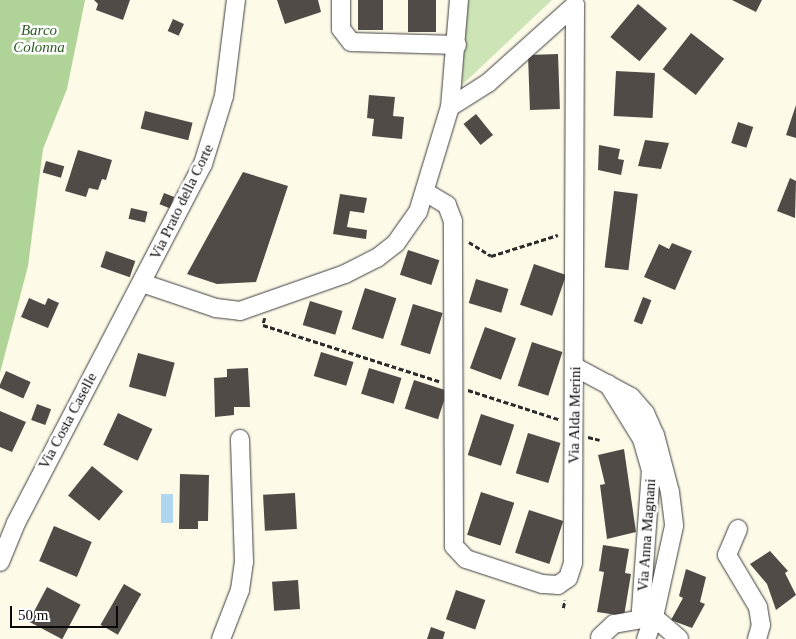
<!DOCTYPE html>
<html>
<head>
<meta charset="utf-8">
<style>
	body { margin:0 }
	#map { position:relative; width:796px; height:639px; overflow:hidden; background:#fdfae8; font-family:Georgia,serif }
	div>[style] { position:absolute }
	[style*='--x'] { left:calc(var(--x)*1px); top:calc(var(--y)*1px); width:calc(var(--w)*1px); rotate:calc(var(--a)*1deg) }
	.green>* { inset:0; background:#cce4b6 }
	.forest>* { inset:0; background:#b0d397 }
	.water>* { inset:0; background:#b1d6f0; transform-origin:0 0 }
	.building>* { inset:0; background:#514b47; transform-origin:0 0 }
	.path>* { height:2.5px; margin-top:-1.25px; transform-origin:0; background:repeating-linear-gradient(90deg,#2c2c2c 0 5px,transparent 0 7.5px) }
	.roads { filter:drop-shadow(0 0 1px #3d3d3d) drop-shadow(0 0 1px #3d3d3d) }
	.street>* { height:18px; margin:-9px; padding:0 9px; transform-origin:9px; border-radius:9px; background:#fff }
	span { translate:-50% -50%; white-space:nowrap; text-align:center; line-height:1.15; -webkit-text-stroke:5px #fff; paint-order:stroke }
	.park-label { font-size:15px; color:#2b5b21; font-style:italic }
	.street-label { font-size:15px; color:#0a0a0a }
	.scale { position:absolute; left:10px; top:606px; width:108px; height:22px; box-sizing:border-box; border:2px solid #0a0a0a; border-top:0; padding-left:6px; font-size:15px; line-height:18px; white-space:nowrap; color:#0a0a0a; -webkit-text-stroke:4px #fff; paint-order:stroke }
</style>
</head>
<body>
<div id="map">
	<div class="green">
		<i style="clip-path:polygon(464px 0,552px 0,462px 85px)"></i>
	</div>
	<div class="forest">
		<i style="clip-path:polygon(0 0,85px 0,67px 89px,43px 149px,28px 266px,0 373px)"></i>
	</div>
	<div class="water">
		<i style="left:161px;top:494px;width:12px;height:29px"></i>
	</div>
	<div class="building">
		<i style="clip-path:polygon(94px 0,130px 0,123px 20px,96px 10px,98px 4px)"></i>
		<i style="clip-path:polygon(277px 0,318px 0,321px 12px,285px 24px)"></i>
		<i style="left:358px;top:0;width:25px;height:30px"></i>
		<i style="left:408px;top:0;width:28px;height:32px"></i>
		<i style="clip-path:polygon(732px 0,762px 0,756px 12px)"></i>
		<i style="left:638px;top:4px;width:38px;height:43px;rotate:40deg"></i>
		<i style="left:173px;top:19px;width:12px;height:13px;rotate:24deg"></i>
		<i style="left:691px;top:33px;width:42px;height:46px;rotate:38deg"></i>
		<i style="left:558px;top:54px;width:55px;height:30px;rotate:88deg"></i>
		<i style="left:616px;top:71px;width:39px;height:45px;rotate:3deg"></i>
		<i style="clip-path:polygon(369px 95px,395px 97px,393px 116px,404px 117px,402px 139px,372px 136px,374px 119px,367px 118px)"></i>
		<i style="clip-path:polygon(796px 105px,796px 138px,786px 135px)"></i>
		<i style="left:145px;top:111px;width:49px;height:18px;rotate:14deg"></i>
		<i style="left:476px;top:114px;width:27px;height:16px;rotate:51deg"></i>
		<i style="left:738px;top:122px;width:16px;height:22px;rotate:18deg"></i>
		<i style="clip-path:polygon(645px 140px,669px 143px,661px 169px,638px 166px)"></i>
		<i style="clip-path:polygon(599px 145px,620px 149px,618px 159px,624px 160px,621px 175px,598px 170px)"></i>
		<i style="clip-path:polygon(78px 150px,112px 160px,106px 180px,102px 179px,98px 190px,89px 188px,86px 197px,65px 191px)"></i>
		<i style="left:46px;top:161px;width:19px;height:12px;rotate:16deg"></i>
		<i style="clip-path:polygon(243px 172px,288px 186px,256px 282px,217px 284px,187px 274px)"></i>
		<i style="clip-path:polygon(790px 178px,796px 181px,795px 218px,777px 211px)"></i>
		<i style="left:614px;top:191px;width:24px;height:77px;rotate:7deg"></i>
		<i style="left:164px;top:193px;width:11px;height:12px;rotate:22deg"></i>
		<i style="clip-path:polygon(340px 194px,367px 198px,364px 213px,350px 211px,347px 227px,367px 230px,366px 239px,333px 234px)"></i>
		<i style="left:131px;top:208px;width:17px;height:11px;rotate:13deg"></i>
		<i style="clip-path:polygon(672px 243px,692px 251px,675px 290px,644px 277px,659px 244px,669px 249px)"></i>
		<i style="left:408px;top:250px;width:33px;height:26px;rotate:18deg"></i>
		<i style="left:106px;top:251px;width:31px;height:17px;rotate:19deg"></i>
		<i style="left:534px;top:264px;width:34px;height:43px;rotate:19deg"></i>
		<i style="left:476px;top:279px;width:34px;height:25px;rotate:17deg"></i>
		<i style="left:365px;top:288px;width:33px;height:43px;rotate:18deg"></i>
		<i style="left:643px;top:297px;width:9px;height:26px;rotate:21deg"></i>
		<i style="clip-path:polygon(29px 298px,45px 305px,48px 298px,59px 303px,48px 328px,21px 317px)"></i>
		<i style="left:310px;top:301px;width:34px;height:25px;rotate:17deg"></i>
		<i style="left:413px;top:304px;width:31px;height:43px;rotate:17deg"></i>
		<i style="left:485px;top:327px;width:33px;height:44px;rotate:20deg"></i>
		<i style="left:532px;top:342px;width:32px;height:46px;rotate:18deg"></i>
		<i style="left:321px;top:352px;width:34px;height:25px;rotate:17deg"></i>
		<i style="left:138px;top:353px;width:38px;height:35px;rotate:15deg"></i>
		<i style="clip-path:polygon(248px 368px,250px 407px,234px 407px,234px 415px,215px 417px,214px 378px,227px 377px,227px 369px)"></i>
		<i style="left:369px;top:368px;width:34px;height:27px;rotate:17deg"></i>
		<i style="left:6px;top:371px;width:27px;height:18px;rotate:24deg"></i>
		<i style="left:414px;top:380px;width:35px;height:30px;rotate:18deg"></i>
		<i style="left:37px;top:404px;width:15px;height:17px;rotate:20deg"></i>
		<i style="clip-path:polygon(0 411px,26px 422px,12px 452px,0 447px)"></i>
		<i style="left:118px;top:413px;width:38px;height:35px;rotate:25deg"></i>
		<i style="left:481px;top:414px;width:35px;height:43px;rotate:18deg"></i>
		<i style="left:528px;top:433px;width:34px;height:42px;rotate:17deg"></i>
		<i style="clip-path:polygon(624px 449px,636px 532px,607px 539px,600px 485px,605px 484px,598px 455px)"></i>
		<i style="left:92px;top:466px;width:40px;height:38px;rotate:39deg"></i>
		<i style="clip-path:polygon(180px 474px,209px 475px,208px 521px,198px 521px,198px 529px,179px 529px)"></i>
		<i style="left:481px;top:492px;width:35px;height:45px;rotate:18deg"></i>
		<i style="left:295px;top:493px;width:36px;height:32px;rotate:87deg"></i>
		<i style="left:529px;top:510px;width:36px;height:45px;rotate:18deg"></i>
		<i style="left:54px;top:526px;width:41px;height:38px;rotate:23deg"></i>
		<i style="clip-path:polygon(603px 545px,629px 549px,625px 573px,631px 574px,624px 616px,597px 612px,604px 572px,599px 571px)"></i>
		<i style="clip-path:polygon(770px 551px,788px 571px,785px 573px,796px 595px,776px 610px,767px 584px,750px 564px)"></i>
		<i style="clip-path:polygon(686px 569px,706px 577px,700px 602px,705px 604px,692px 628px,671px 620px,683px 598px,679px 596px)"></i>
		<i style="left:298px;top:580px;width:29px;height:26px;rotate:86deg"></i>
		<i style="left:124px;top:584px;width:20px;height:47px;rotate:30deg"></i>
		<i style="left:47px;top:587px;width:38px;height:39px;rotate:28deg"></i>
		<i style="left:456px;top:590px;width:31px;height:31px;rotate:19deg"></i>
		<i style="clip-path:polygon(431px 627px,445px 632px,443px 639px,427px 639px)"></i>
	</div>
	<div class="path">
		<i style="--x:469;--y:242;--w:26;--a:32"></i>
		<i style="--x:491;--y:256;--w:70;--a:-17.4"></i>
		<i style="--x:265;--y:318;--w:7;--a:106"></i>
		<i style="--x:263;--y:325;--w:185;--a:17.7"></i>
		<i style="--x:468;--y:390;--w:95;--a:17.9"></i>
		<i style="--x:588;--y:437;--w:12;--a:14"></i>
		<i style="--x:563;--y:608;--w:8;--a:-76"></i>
	</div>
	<div class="roads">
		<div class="street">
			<i style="--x:341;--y:0;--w:29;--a:90"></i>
			<i style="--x:341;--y:29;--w:16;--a:52"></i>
			<i style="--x:351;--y:42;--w:106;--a:1.6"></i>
			<i style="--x:450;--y:107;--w:107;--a:-85.2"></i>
			<i style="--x:142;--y:283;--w:78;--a:18.7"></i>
			<i style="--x:216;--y:308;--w:24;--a:7"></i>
			<i style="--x:240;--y:311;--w:111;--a:-19.4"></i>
			<i style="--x:345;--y:274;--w:36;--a:-27"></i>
			<i style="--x:377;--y:258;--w:24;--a:-38"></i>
			<i style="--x:396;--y:243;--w:38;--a:-55"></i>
			<i style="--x:418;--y:212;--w:110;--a:-73.1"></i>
			<i style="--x:450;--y:107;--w:45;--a:-32.3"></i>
			<i style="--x:488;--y:83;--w:117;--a:-41.9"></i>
			<i style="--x:575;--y:5;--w:558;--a:90.21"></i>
			<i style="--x:573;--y:563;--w:16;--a:108"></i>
			<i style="--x:568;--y:578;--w:12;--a:145"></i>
			<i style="--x:558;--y:585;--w:16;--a:-176"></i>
			<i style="--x:542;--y:584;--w:80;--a:-161.8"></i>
			<i style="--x:466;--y:559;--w:18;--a:-133"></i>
			<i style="--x:454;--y:546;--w:325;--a:-90.2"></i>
			<i style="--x:453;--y:221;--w:17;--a:-111"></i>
			<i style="--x:447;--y:205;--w:26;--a:-149"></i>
			<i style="--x:575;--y:367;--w:64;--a:28.2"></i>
			<i style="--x:631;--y:397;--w:21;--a:49"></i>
			<i style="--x:645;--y:413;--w:24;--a:66"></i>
			<i style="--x:655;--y:435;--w:59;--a:75.3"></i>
			<i style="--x:670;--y:492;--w:34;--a:83"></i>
			<i style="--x:674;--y:526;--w:93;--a:102.4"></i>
			<i style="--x:654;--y:617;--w:33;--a:41"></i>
			<i style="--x:608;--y:384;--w:65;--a:58.3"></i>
			<i style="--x:642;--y:439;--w:32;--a:74"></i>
			<i style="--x:651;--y:470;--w:141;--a:94.1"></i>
			<i style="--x:738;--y:529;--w:28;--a:113"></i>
			<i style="--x:727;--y:555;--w:61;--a:59.2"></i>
			<i style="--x:758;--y:607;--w:18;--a:81"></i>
			<i style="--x:761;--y:625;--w:15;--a:106"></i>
			<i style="--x:0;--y:562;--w:42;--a:-67.7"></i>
			<i style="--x:16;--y:523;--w:405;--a:-62.5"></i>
			<i style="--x:203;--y:164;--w:71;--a:-72.8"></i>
			<i style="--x:224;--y:96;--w:97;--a:-82.9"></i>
			<i style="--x:600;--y:637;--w:19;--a:-43"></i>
			<i style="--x:614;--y:624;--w:41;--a:-9.9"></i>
			<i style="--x:221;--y:639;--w:53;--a:-68.8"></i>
			<i style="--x:240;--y:590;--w:28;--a:-82"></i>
			<i style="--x:244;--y:562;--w:123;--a:-91.9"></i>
			<i style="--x:646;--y:639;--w:23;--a:-70"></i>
		</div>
	</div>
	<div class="park-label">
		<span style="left:39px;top:39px">Barco<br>Colonna</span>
	</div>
	<div class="street-label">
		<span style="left:182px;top:202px;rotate:-64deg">Via Prato della Corte</span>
		<span style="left:575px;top:415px;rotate:-89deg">Via Alda Merini</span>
		<span style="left:68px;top:421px;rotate:-62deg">Via Costa Caselle</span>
		<span style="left:647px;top:535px;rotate:-86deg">Via Anna Magnani</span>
	</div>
	<div class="scale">50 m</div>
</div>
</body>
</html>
